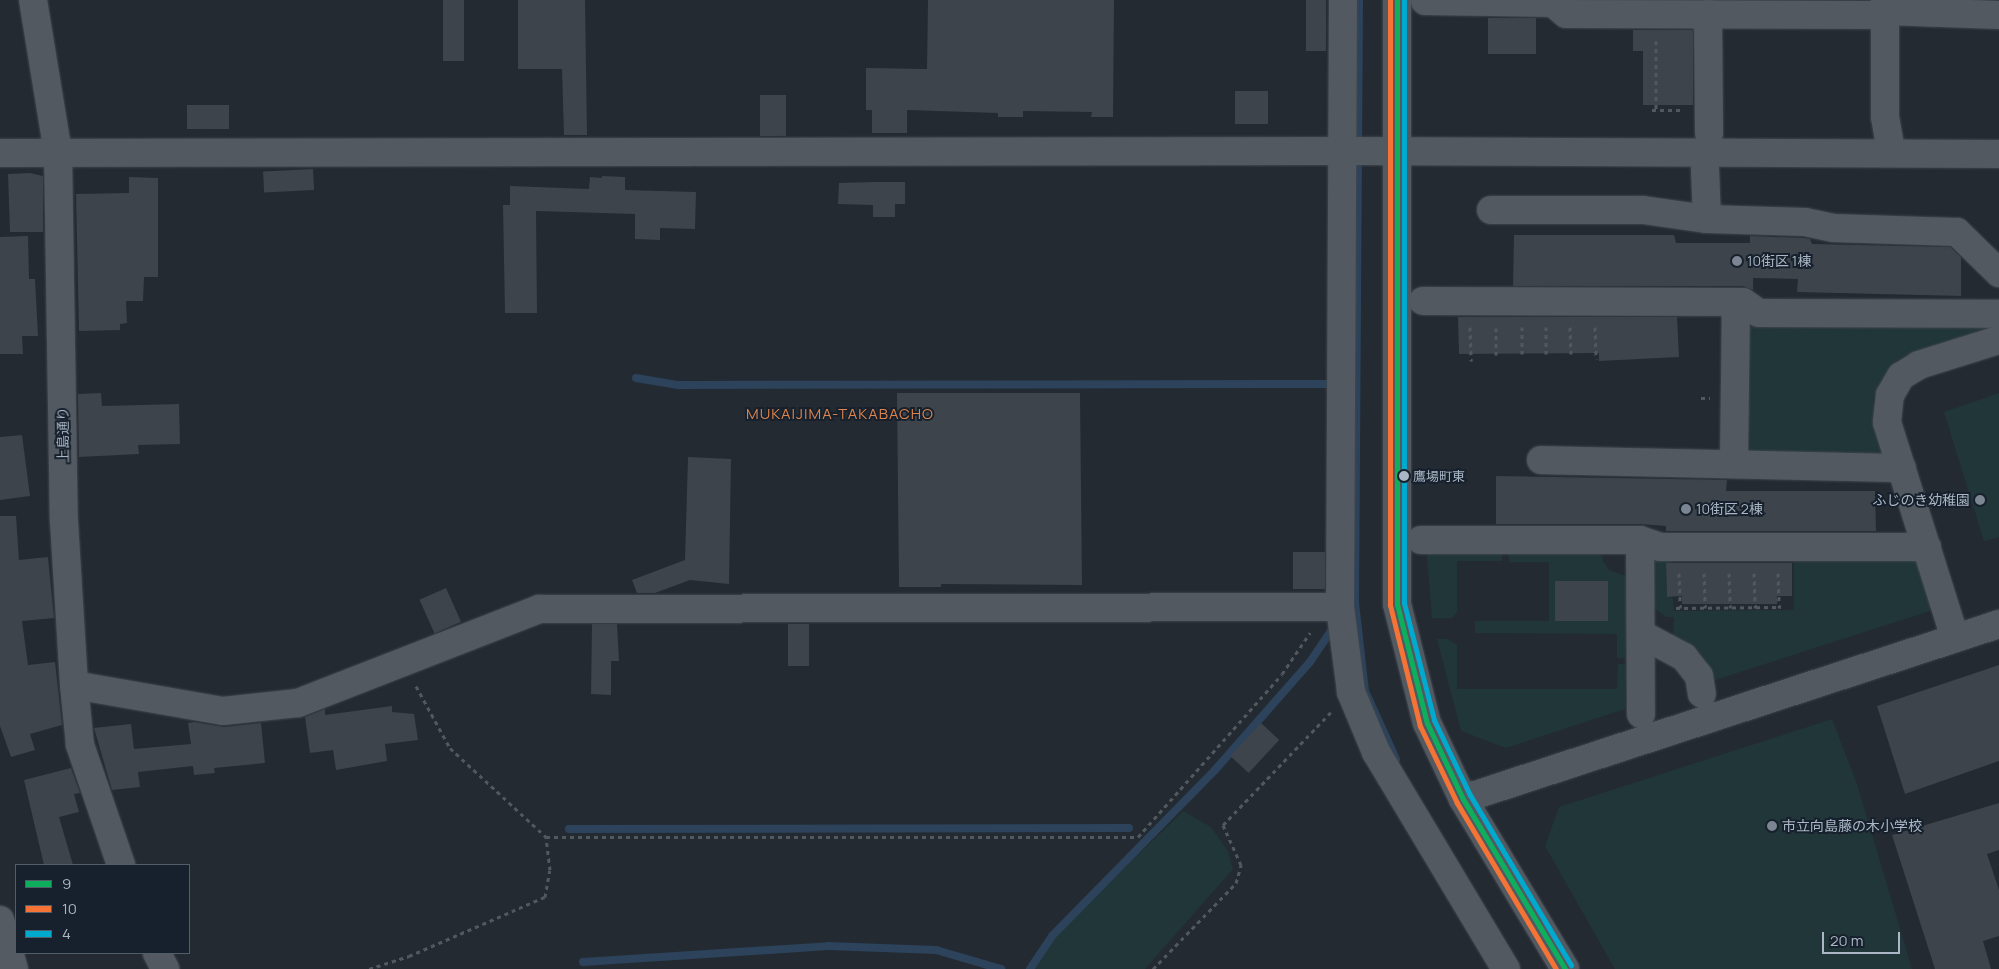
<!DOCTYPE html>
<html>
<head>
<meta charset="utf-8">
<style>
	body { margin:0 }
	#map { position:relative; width:1999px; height:969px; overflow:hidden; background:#232a32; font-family:Manrope,"Noto Sans JP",sans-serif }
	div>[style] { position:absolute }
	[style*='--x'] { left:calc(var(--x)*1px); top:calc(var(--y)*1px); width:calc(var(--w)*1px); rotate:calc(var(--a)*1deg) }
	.green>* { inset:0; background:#203638 }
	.stream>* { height:8px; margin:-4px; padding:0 4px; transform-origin:4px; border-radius:4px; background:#2c435b }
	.building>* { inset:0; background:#3d444b; transform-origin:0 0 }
	.path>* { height:3px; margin-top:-1.5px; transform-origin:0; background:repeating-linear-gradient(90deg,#51585e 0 4px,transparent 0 8px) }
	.roads { filter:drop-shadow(0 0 1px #40454c) drop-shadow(0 0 1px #40454c) }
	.minor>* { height:28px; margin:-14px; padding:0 14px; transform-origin:14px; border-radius:14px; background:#535961 }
	.major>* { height:28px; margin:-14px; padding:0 14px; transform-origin:14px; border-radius:14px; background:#555b63 }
	.bus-1>* { height:5px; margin:-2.5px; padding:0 2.5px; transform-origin:2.5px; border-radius:2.5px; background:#0daf5c }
	.bus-2>* { height:5px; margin:-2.5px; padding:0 2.5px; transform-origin:2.5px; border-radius:2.5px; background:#f57335 }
	.bus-3>* { height:5px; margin:-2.5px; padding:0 2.5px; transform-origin:2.5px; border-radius:2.5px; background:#00a9ce }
	.dots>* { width:14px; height:14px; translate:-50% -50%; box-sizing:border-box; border:2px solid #17212d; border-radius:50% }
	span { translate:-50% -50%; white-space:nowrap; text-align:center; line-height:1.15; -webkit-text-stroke:4px #17212d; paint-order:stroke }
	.bus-label { font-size:13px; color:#abb7c6 }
	.left { translate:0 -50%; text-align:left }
	.poi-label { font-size:14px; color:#abb7c6 }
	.right { translate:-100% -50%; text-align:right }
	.street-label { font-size:14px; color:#abb7c6 }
	.neighbourhood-label { font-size:15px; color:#de844d; letter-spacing:1px }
	.legend { position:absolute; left:15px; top:864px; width:175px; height:90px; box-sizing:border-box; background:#17212d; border:1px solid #525d6a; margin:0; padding:6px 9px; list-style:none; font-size:15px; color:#abb7c6 }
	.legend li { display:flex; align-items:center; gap:10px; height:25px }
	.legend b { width:25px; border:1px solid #525d6a }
	.scale { position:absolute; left:1822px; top:932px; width:78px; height:22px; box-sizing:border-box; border:2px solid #abb7c6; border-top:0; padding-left:6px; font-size:15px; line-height:18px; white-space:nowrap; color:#abb7c6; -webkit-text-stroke:4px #17212d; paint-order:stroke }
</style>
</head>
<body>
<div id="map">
	<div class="green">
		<i style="clip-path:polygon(1754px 322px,1990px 326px,1991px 329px,1919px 350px,1896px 361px,1873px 398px,1882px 450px,1873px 459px,1750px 460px,1747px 333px)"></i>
		<i style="clip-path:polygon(1999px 393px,1999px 537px,1984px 541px,1944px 412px)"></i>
		<i style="clip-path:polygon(1502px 544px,1502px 561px,1457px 561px,1457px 612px,1452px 618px,1432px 618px,1426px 545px)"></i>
		<i style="clip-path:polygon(1508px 544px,1600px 544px,1603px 561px,1609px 570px,1628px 577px,1625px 658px,1617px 658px,1617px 634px,1475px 633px,1475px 621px,1549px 621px,1549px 562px,1509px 562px)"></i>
		<i style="clip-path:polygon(1916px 554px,1932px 607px,1930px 611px,1712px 681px,1695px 649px,1673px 635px,1674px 617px,1666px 617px,1652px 606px,1652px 568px,1656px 558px,1672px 556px,1672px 564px,1666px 564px,1667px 597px,1673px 598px,1674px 611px,1794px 610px,1794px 555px)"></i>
		<i style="clip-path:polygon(1437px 639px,1447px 639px,1457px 645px,1457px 689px,1617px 689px,1618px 664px,1625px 664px,1625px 709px,1506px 748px,1461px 731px)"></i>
		<i style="clip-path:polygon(1832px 719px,1857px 784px,1912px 969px,1615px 969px,1545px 846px,1559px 807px)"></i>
		<i style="clip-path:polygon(1183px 811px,1211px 827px,1228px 851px,1233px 869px,1145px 969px,1033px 969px,1062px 929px)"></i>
	</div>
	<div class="stream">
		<i style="--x:1359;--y:0;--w:603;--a:90.38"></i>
		<i style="--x:1355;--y:603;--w:89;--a:83.5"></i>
		<i style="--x:1365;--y:691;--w:75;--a:65.5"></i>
		<i style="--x:636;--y:378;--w:43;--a:9.5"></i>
		<i style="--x:678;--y:385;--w:658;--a:-0.09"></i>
		<i style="--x:569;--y:829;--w:560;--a:-0.1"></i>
		<i style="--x:583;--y:962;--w:246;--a:-3.7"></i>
		<i style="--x:828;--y:946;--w:108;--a:2.1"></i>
		<i style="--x:936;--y:950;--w:68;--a:16.3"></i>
		<i style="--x:1030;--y:969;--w:40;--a:-56"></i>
		<i style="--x:1052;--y:936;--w:233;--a:-45.5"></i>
		<i style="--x:1215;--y:770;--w:144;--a:-48.7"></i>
		<i style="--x:1310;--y:662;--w:37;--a:-56"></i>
	</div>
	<div class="building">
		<i style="left:443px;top:0;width:21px;height:61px"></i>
		<i style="clip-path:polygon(518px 0,585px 0,587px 135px,564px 135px,562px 69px,518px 69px)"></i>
		<i style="clip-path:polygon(928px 0,1114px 0,1113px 117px,1091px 117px,1092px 112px,1023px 111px,1023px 117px,998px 117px,998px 113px,907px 110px,907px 133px,872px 133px,872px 110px,866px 110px,866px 68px,927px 69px)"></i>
		<i style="left:1306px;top:0;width:20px;height:51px"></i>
		<i style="left:1488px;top:18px;width:48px;height:36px"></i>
		<i style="clip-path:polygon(1633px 30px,1693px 30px,1693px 105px,1643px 105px,1643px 51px,1633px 51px)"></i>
		<i style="left:1268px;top:91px;width:33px;height:33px;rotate:90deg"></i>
		<i style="left:760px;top:95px;width:26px;height:41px"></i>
		<i style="left:229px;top:105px;width:24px;height:42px;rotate:90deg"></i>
		<i style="left:313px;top:169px;width:21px;height:50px;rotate:87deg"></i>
		<i style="clip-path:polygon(30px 173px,43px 176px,43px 232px,10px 232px,8px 174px)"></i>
		<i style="clip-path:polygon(602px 176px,625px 177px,625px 190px,696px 192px,695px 229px,660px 228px,660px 240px,635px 239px,635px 214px,536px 211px,537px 313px,505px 313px,503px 205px,510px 205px,510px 186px,589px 189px,590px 177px,602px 178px)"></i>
		<i style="clip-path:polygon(129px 177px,158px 178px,158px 277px,144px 277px,143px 301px,126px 301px,127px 323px,120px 324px,120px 330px,79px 331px,76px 194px,129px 193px)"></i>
		<i style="clip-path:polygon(873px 182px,905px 182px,905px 204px,895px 204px,895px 217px,873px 217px,873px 205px,838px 204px,839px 183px)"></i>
		<i style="clip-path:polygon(1514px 235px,1674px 235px,1676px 243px,1750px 243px,1750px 236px,1803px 238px,1810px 239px,1812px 244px,1950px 247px,1961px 257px,1961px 296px,1797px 292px,1798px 279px,1753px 278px,1753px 290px,1743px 286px,1513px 286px)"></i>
		<i style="clip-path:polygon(28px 236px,29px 279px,35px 279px,38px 336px,22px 336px,23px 354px,0 354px,0 237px)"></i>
		<i style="clip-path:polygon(1458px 317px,1677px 317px,1679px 357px,1599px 361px,1599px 353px,1459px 354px)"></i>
		<i style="clip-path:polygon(101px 393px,102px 406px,179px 404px,180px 444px,138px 445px,139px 454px,79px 457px,78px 394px)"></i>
		<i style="clip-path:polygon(897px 393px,1080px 393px,1082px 585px,941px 584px,941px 587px,899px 587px)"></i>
		<i style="clip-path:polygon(22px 435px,30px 496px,0 500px,0 437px)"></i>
		<i style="clip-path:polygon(688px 457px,731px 459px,729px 584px,690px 580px,655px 593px,637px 593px,632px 580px,685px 560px)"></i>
		<i style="clip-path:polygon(1496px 476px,1727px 480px,1726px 491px,1875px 491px,1876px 531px,1666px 531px,1666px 526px,1640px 524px,1496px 524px)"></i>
		<i style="clip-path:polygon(0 516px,16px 516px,19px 560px,48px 557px,54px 618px,22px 621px,28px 665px,55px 662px,62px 725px,30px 734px,35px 750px,11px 757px,0 726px)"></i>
		<i style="left:1293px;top:552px;width:32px;height:37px"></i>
		<i style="clip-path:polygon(1666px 563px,1792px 563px,1792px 596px,1777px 596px,1777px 604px,1682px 604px,1682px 596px,1667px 597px)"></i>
		<i style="left:1555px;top:581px;width:53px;height:40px"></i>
		<i style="left:446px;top:588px;width:37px;height:29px;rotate:66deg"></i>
		<i style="clip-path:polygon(592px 624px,617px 624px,619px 661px,611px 661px,611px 695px,591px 694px)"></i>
		<i style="left:788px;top:624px;width:21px;height:42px"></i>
		<i style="clip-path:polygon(1999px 665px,1999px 761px,1905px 794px,1877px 706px)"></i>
		<i style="clip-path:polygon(392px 706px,392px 712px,414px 714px,418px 740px,385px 744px,387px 761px,336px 770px,333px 750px,310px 753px,305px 717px,325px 709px,325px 715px)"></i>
		<i style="clip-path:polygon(194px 722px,224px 727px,261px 723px,265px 763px,214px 768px,215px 773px,194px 775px,193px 766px,138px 772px,140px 787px,112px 790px,94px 728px,131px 724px,134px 749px,191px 744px,188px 723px)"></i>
		<i style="left:1261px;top:723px;width:25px;height:45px;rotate:43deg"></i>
		<i style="clip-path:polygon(71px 768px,80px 793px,74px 794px,79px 812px,59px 817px,73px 865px,44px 865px,24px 780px)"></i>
		<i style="clip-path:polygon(1999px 803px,1999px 850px,1987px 854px,1999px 890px,1999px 936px,1983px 941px,1991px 969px,1935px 969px,1892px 835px)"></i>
	</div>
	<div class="path">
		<i style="--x:1656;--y:41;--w:69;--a:90"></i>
		<i style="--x:1652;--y:110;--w:30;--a:0"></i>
		<i style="--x:1470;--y:327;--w:34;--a:88"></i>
		<i style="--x:1522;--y:327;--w:27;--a:90"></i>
		<i style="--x:1546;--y:327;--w:27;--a:90"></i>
		<i style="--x:1570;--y:327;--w:27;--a:88"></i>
		<i style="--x:1595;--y:327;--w:32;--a:88"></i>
		<i style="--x:1496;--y:328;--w:27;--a:90"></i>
		<i style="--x:1701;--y:398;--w:9;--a:0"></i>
		<i style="--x:1679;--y:573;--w:35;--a:88"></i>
		<i style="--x:1704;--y:573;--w:35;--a:88"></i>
		<i style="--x:1729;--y:573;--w:35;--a:88"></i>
		<i style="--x:1754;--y:573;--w:35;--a:88"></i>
		<i style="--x:1778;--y:573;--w:35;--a:88"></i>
		<i style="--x:1676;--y:608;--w:105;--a:-0.5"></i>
		<i style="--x:416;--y:686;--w:71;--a:61.3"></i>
		<i style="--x:450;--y:748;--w:131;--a:42.8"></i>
		<i style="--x:546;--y:837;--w:592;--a:0"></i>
		<i style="--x:1138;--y:837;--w:217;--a:-48.5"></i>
		<i style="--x:1282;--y:674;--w:50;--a:-55.7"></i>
		<i style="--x:369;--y:969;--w:42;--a:-18"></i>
		<i style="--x:409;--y:956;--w:148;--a:-23.5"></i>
		<i style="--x:545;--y:897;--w:27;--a:-80"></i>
		<i style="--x:550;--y:870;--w:33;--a:-97"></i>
		<i style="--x:1153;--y:969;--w:120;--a:-46"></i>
		<i style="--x:1236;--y:883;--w:19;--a:-74"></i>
		<i style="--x:1241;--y:865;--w:44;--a:-114.2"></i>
		<i style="--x:1223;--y:825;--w:156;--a:-46.3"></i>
	</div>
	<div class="roads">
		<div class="minor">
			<i style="--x:33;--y:0;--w:154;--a:80.7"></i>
			<i style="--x:58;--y:152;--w:369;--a:89.1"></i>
			<i style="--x:64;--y:521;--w:164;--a:86.5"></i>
			<i style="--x:74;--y:685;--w:60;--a:84.3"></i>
			<i style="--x:80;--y:745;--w:127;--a:71.1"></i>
			<i style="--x:1343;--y:0;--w:607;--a:90.28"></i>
			<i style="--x:1340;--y:607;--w:86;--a:82.6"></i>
			<i style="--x:1351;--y:692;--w:65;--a:67.4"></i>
			<i style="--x:1376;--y:752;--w:253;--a:59.1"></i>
			<i style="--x:1397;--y:0;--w:604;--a:90"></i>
			<i style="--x:1397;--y:604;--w:123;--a:75.9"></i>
			<i style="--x:1427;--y:723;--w:84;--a:64.7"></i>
			<i style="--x:1463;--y:799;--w:198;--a:59"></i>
			<i style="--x:1885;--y:0;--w:117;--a:90"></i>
			<i style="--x:1885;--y:117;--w:36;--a:80"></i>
			<i style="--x:1425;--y:1;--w:128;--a:0.9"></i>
			<i style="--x:1553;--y:3;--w:17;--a:40"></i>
			<i style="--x:1566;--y:14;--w:319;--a:0.2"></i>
			<i style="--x:1885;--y:11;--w:114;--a:2"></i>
			<i style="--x:1708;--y:14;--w:119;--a:89.5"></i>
			<i style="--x:0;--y:153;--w:1353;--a:-0.08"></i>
			<i style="--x:1353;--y:151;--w:646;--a:0.27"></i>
			<i style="--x:1705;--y:169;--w:50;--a:87.7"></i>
			<i style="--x:1491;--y:210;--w:152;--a:0"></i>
			<i style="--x:1643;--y:210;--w:65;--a:8"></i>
			<i style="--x:1707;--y:219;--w:98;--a:1.8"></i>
			<i style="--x:1805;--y:222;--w:29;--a:12"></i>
			<i style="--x:1833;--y:228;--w:124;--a:1.8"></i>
			<i style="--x:1957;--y:232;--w:59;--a:44.3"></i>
			<i style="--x:1423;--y:301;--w:320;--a:0.2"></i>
			<i style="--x:1743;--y:302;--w:19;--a:35"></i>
			<i style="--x:1759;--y:313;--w:240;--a:0.2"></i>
			<i style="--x:1541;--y:460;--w:361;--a:1.3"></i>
			<i style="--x:1734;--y:463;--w:161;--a:-89.3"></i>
			<i style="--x:1421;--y:540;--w:219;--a:0"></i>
			<i style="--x:1640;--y:540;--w:21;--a:19"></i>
			<i style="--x:1660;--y:547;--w:267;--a:0"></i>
			<i style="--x:1640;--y:540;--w:174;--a:89.7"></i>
			<i style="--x:1641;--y:634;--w:49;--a:28.1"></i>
			<i style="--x:1684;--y:657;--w:24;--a:52"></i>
			<i style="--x:1699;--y:676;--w:18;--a:81"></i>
			<i style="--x:1955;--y:638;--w:226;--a:-107.5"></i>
			<i style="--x:1887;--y:422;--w:27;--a:-84"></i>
			<i style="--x:1890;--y:395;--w:22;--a:-60"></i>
			<i style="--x:1901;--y:376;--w:21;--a:-31"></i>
			<i style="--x:1919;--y:365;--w:84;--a:-17.4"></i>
			<i style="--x:74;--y:685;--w:151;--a:9.9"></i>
			<i style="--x:223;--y:711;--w:75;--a:-6.1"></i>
			<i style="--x:298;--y:703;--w:259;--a:-21.3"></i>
			<i style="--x:539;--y:609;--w:801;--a:-0.14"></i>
			<i style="--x:1463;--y:799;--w:564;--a:-18.08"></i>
			<i style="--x:157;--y:953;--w:18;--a:63"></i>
		</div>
		<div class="major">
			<i style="--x:0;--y:920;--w:51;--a:74.1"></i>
		</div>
	</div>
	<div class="bus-1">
		<i style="--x:1397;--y:0;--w:604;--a:90"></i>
		<i style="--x:1397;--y:604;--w:123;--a:75.9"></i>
		<i style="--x:1427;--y:723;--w:84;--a:64.7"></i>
		<i style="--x:1463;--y:799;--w:198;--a:59"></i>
	</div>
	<div class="bus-2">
		<i style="--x:1390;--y:0;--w:605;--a:90"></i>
		<i style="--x:1390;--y:605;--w:125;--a:76.1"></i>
		<i style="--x:1420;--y:726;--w:85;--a:64.3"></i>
		<i style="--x:1457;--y:803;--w:193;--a:59.2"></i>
	</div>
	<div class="bus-3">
		<i style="--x:1404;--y:0;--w:603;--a:90"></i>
		<i style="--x:1404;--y:603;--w:121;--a:75.6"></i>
		<i style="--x:1434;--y:720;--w:83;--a:64.4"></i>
		<i style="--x:1470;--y:795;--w:198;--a:59.3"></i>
	</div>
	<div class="dots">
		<i style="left:1737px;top:261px;background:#7b8692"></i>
		<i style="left:1404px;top:476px;background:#abb7c6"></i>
		<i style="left:1980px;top:500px;background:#7b8692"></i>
		<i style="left:1686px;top:509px;background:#7b8692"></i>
		<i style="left:1772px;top:826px;background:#7b8692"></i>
	</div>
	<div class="bus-label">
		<span class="left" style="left:1413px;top:476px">鷹場町東</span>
	</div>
	<div class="poi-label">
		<span class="left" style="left:1747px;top:261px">10街区 1棟</span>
		<span class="right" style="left:1970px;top:500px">ふじのき幼稚園</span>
		<span class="left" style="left:1696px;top:509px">10街区 2棟</span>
		<span class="left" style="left:1782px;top:826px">市立向島藤の木小学校</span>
	</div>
	<div class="street-label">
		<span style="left:63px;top:435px;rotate:-91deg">上島通り</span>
	</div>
	<div class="neighbourhood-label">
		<span style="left:840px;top:414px">MUKAIJIMA-TAKABACHO</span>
	</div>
	<ul class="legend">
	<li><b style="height:6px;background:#0daf5c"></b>9</li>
	<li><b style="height:6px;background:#f57335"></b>10</li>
	<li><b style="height:6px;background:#00a9ce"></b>4</li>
	</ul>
	<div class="scale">20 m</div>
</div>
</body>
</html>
